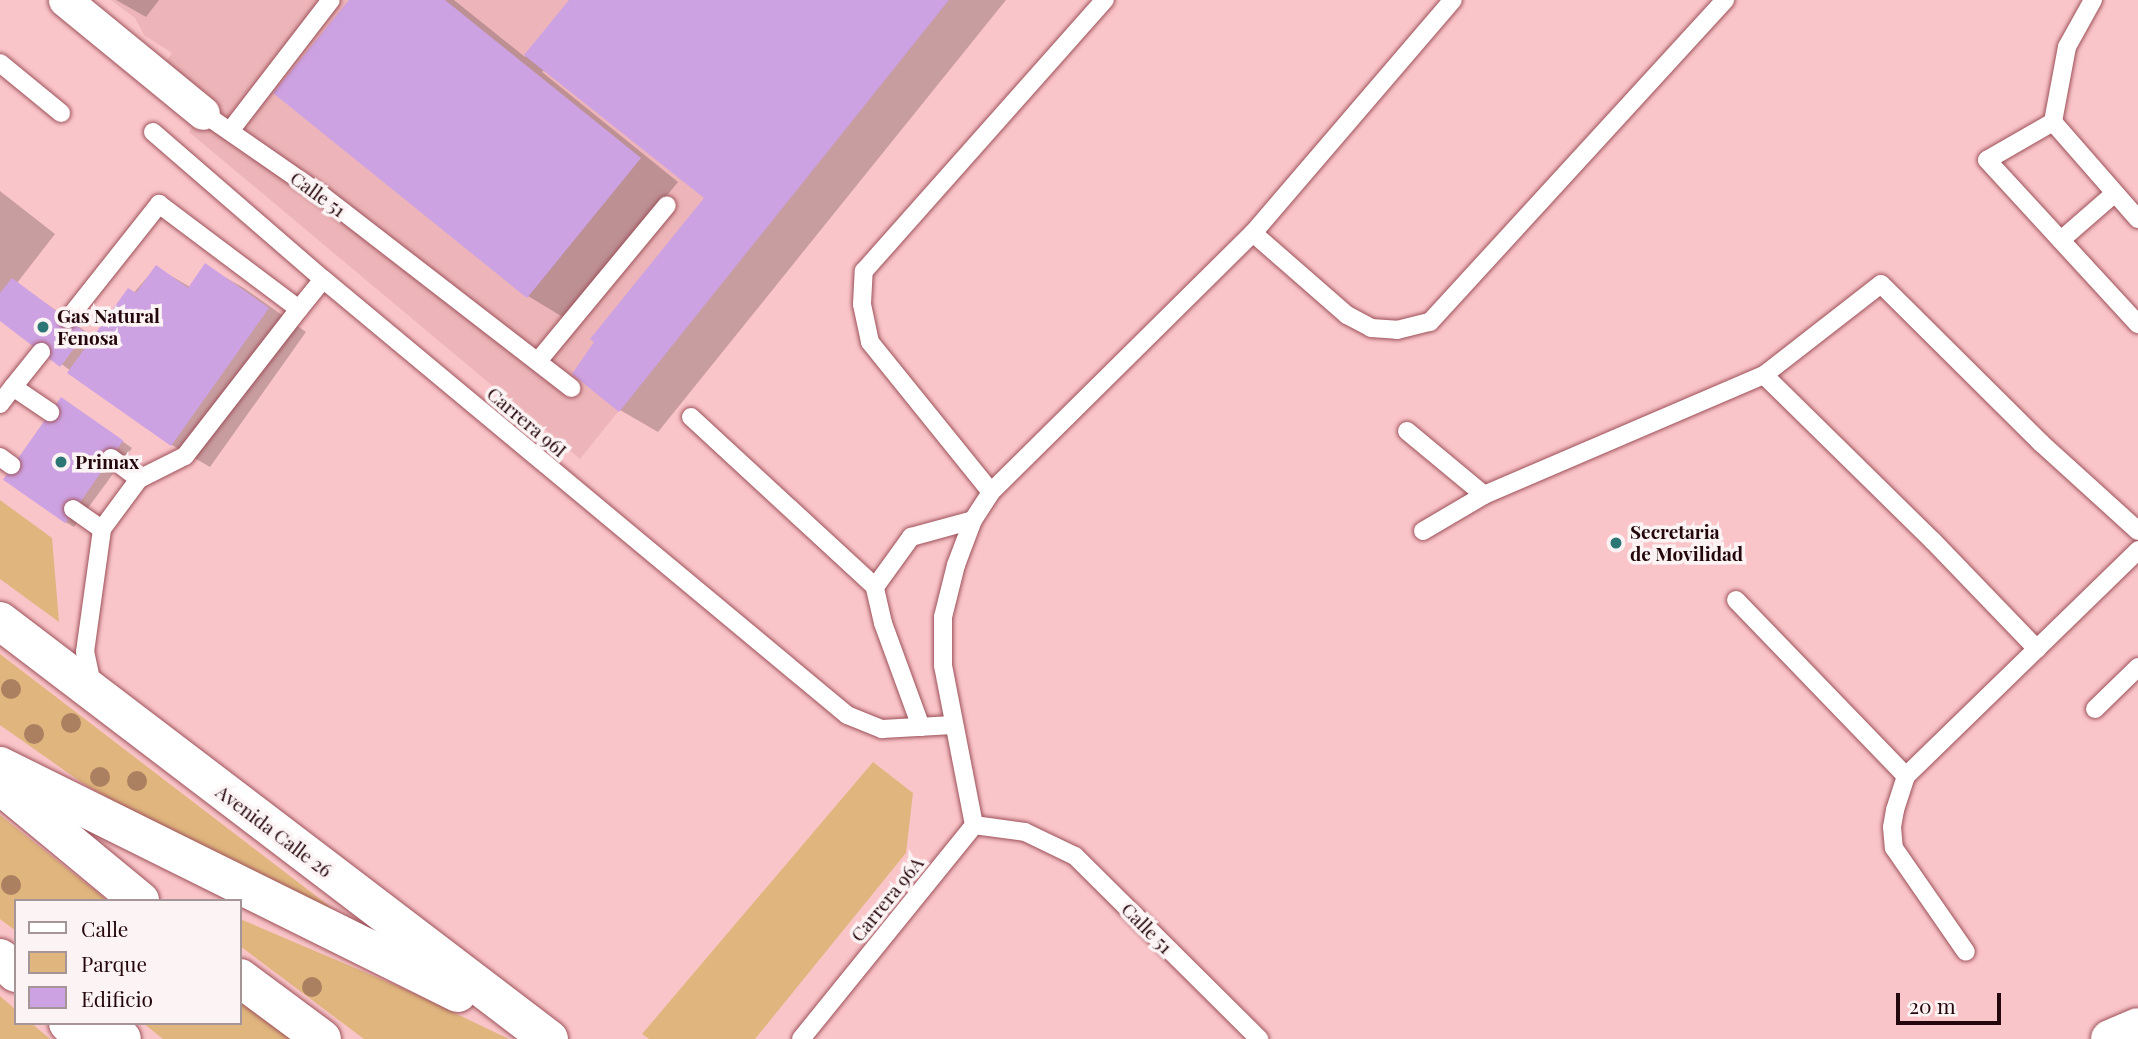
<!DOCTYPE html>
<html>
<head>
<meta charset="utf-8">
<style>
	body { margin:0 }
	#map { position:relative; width:2138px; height:1039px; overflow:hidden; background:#fac5c9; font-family:"Playfair Display",serif }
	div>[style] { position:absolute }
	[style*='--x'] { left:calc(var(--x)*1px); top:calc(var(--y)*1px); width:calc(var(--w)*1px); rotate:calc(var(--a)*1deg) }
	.built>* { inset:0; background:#edb5b9 }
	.green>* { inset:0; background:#e0b67e }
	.shadow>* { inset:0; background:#0003 }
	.building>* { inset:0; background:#cda2e2; transform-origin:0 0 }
	.roads { filter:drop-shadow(0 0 2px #9c5159) drop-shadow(0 0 2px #9c5159) }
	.service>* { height:18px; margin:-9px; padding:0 9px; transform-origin:9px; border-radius:9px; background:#fff }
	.minor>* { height:33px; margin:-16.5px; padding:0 16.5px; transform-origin:16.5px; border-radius:16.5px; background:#fff }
	.secondary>* { height:38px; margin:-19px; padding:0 19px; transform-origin:19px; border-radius:19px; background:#fff }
	.primary>* { height:38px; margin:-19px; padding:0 19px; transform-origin:19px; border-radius:19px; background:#fff }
	.trees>* { width:20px; height:20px; margin:-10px; border-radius:50%; background:#ab8060 }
	.dots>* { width:19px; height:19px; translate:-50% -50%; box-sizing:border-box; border:4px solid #fcf3f4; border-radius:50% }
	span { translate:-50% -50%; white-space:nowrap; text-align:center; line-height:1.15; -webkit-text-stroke:7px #fcf3f4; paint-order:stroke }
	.street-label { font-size:19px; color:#24070c }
	.poi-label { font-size:19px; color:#24070c; font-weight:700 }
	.left { translate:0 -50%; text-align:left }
	.legend { position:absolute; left:14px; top:899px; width:228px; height:126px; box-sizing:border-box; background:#fcf3f4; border:2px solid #a69597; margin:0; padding:9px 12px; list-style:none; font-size:21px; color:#24070c }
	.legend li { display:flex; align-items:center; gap:14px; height:35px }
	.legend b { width:35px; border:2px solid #a69597 }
	.scale { position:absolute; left:1896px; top:993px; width:105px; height:32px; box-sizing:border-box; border:4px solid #24070c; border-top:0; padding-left:9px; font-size:21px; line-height:24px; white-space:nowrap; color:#24070c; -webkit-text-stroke:5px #fcf3f4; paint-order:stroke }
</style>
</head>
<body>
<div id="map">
	<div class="built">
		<i style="clip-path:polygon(111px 0,949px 0,580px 459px,189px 132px,213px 100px,165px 63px,172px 53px,144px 35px,135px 18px)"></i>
	</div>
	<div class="green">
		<i style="clip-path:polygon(0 500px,52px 538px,59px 622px,0 579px)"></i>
		<i style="clip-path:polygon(0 654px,337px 912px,181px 841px,81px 782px,0 725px)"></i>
		<i style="clip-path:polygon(873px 762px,913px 793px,906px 853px,755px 1039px,649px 1039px,642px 1034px)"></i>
		<i style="clip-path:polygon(0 815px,108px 901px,16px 901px,16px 931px,0 919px)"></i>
		<i style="clip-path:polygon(240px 919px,402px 988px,509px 1039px,364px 1039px,240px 946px)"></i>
		<i style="clip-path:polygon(0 996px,16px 1010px,16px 1023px,31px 1023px,50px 1039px,0 1039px)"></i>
		<i style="clip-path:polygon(240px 1001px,290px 1039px,163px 1039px,143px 1023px,240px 1023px)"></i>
	</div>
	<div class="shadow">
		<i style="clip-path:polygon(116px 0,159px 0,146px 17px)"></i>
		<i style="clip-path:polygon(351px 0,454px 0,525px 57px,571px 0,1006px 0,658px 432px,620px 410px,706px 198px,545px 69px,542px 72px,678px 182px,566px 319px,528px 296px)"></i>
		<i style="clip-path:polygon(0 191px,55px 234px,17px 283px,95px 338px,156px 267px,190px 287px,205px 266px,244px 288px,306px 332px,210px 467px,172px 445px,0 319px)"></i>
		<i style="clip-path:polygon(62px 399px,132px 448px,74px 527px,64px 521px)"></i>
	</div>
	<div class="building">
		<i style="clip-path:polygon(349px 0,445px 0,641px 158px,527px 298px,273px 93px)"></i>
		<i style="clip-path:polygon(569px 0,949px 0,619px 412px,572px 374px,594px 342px,590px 339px,704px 198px,524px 55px)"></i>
		<i style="clip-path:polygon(205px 263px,269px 308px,171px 446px,67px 373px,128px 288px,136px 293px,156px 265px,188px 288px)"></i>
		<i style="clip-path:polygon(12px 278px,86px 333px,60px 367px,0 321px,0 293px)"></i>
		<i style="left:61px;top:397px;width:76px;height:101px;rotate:35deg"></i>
	</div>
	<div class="roads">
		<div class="service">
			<i style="--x:2093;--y:0;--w:54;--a:119"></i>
			<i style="--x:2067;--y:47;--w:76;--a:100.6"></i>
			<i style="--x:2053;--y:122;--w:76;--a:150.1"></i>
			<i style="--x:1987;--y:160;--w:223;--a:47.4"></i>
			<i style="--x:0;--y:63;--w:79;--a:39.3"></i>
			<i style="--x:203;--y:113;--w:146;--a:34.7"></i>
			<i style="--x:323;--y:196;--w:314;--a:37.7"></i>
			<i style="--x:2053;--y:122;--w:129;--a:48.8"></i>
			<i style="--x:230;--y:131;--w:165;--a:-52.4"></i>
			<i style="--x:153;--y:132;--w:225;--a:40.9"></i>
			<i style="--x:323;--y:279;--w:682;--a:39.76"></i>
			<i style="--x:847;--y:715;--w:38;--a:22"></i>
			<i style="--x:882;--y:729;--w:71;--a:-3.2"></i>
			<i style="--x:1253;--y:233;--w:125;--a:41.1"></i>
			<i style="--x:1347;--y:315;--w:27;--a:28"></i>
			<i style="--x:1371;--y:328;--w:26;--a:4"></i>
			<i style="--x:1397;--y:330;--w:34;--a:-14"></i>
			<i style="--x:1430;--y:322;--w:437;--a:-47.5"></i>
			<i style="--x:2061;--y:240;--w:70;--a:-41"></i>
			<i style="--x:299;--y:309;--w:38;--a:-51"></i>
			<i style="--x:68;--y:319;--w:147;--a:-51.6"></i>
			<i style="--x:159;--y:204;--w:175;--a:36.9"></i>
			<i style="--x:299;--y:309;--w:186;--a:127.8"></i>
			<i style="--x:185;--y:456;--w:51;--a:153.4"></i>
			<i style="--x:538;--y:361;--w:202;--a:-50.4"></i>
			<i style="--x:1764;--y:375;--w:148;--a:-37.9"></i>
			<i style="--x:1881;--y:284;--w:226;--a:44.8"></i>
			<i style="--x:2041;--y:443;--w:131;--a:42.2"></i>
			<i style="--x:13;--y:387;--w:45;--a:-51.3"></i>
			<i style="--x:0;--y:404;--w:21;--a:-53"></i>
			<i style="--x:13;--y:387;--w:45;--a:34"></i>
			<i style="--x:691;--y:417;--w:251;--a:42.7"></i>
			<i style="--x:1407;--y:431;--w:100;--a:39.7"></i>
			<i style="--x:0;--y:457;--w:14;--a:36"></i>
			<i style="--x:991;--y:492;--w:193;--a:-128.9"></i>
			<i style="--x:870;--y:342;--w:39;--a:-102"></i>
			<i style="--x:862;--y:304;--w:33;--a:-87"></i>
			<i style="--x:864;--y:271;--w:363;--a:-48.4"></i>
			<i style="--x:73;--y:509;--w:35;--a:35"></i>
			<i style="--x:1423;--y:531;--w:71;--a:-30.5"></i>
			<i style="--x:1484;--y:495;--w:305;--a:-23.2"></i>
			<i style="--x:1764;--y:375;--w:237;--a:44.5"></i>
			<i style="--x:1933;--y:541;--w:150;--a:46.1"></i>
			<i style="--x:1736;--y:600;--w:245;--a:46"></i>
			<i style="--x:1906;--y:776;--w:324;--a:-44.2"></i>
			<i style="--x:92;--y:684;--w:33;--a:-102"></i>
			<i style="--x:85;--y:652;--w:124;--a:-82.1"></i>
			<i style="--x:102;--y:529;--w:62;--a:-53.5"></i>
			<i style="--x:139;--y:479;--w:35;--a:-143"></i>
			<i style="--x:2095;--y:709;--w:60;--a:-44.3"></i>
			<i style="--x:921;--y:727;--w:111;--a:-110.1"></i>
			<i style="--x:883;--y:623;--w:37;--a:-103"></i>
			<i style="--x:875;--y:587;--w:62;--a:-54.2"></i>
			<i style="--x:911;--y:537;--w:64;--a:-15.3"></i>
			<i style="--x:1906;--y:776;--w:36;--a:108"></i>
			<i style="--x:1895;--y:810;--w:17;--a:100"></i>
			<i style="--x:1892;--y:827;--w:21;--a:85"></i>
			<i style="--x:1894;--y:848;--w:126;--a:55.3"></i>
			<i style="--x:974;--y:825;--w:163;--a:-101"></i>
			<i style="--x:943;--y:665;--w:48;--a:-90"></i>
			<i style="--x:943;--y:617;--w:54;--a:-76"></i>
			<i style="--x:956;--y:565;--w:48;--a:-69.3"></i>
			<i style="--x:973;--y:520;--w:33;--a:-57"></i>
			<i style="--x:991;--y:492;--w:368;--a:-44.7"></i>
			<i style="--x:1253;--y:233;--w:307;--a:-49.4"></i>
			<i style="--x:801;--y:1039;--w:275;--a:-51"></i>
			<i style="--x:974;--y:825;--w:51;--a:7.8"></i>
			<i style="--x:1025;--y:832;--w:55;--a:25.6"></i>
			<i style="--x:1075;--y:856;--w:260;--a:44.8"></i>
		</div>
		<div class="minor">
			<i style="--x:65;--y:0;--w:178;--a:39.3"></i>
		</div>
		<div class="secondary">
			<i style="--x:2110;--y:1039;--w:30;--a:-23"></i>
		</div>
		<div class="primary">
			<i style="--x:0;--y:621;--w:690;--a:37.29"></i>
			<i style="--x:0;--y:766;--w:511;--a:26.36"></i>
			<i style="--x:0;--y:785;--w:182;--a:39.6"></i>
			<i style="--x:0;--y:958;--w:22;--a:43"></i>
			<i style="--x:240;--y:978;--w:102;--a:36.6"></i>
			<i style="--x:68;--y:1023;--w:23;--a:45"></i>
			<i style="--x:101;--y:1023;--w:26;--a:37"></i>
		</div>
	</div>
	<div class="trees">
		<i style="left:11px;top:689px"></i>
		<i style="left:71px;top:723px"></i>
		<i style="left:34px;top:734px"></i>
		<i style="left:100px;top:777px"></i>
		<i style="left:137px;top:781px"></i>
		<i style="left:11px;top:885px"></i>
		<i style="left:312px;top:987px"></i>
	</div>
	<div class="dots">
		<i style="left:43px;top:327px;background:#2c7675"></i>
		<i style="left:61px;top:462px;background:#2c7675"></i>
		<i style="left:1616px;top:543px;background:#2c7675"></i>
	</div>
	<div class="street-label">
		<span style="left:318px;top:194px;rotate:36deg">Calle 51</span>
		<span style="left:527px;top:422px;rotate:40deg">Carrera 96I</span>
		<span style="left:274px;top:831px;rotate:37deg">Avenida Calle 26</span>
		<span style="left:887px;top:899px;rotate:-51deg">Carrera 96A</span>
		<span style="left:1147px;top:928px;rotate:45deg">Calle 51</span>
	</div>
	<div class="poi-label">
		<span class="left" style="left:57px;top:327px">Gas Natural<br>Fenosa</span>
		<span class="left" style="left:75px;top:462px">Primax</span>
		<span class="left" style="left:1630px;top:543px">Secretaria<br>de Movilidad</span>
	</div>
	<ul class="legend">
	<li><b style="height:9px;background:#fff"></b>Calle</li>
	<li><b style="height:19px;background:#e0b67e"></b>Parque</li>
	<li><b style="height:19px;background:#cda2e2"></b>Edificio</li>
	</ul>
	<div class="scale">20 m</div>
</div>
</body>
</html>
